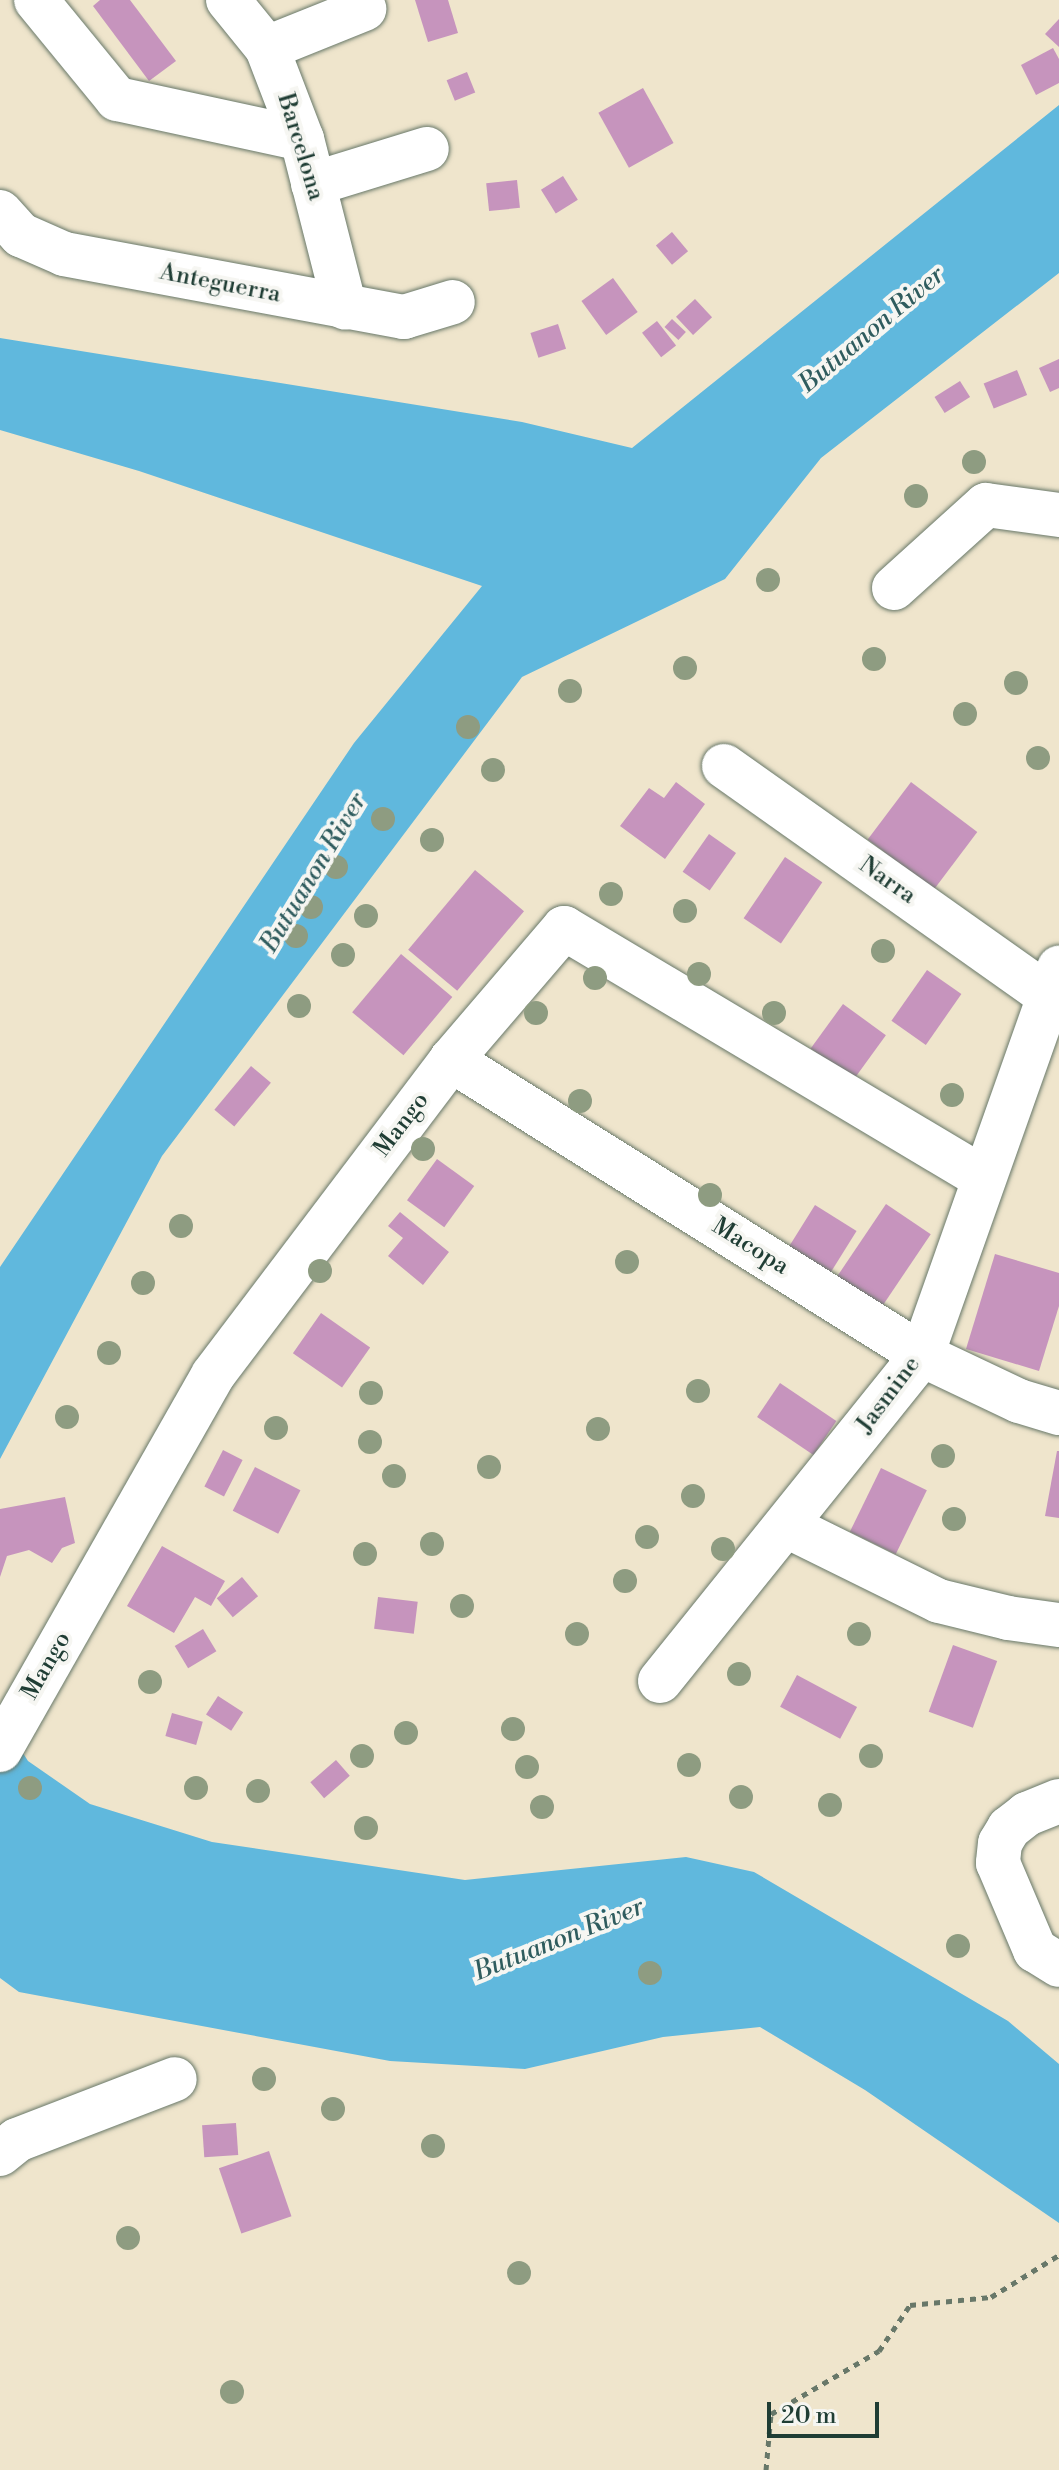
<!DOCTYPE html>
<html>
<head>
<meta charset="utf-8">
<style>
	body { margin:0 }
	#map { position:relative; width:1059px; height:2470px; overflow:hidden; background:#efe5cc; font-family:"Libre Bodoni",serif }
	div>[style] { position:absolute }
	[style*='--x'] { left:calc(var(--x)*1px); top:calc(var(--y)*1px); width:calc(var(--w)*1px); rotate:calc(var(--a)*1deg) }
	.water>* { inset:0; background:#60b8dd }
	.building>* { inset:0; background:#c694bd; transform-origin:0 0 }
	.path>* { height:5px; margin-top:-2.5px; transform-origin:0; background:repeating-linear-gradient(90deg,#687869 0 6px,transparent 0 12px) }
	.roads { filter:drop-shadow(0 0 2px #687869) drop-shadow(0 0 2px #687869) }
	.minor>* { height:44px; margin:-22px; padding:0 22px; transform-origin:22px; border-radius:22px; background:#fff }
	.trees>* { width:24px; height:24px; margin:-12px; border-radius:50%; background:#8e9c81 }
	span { translate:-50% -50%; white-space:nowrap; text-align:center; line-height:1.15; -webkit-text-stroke:8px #f6f6f2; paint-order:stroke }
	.street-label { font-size:24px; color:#1f3d34 }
	.water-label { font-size:26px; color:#2f5c5e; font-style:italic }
	.scale { position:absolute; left:767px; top:2402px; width:112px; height:36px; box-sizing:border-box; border:4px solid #1f3d34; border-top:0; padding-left:10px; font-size:24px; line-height:28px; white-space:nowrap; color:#1f3d34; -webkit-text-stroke:6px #f6f6f2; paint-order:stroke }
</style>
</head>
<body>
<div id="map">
	<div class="water">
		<i style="clip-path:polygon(1059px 105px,1059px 273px,821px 458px,725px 579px,522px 677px,162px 1156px,0 1459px,0 1267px,354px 743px,482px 586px,139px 471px,0 430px,0 338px,522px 422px,632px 448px)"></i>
		<i style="clip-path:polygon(0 1717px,28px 1761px,90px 1804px,212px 1842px,465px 1880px,686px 1857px,754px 1872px,1008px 2021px,1059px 2064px,1059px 2223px,865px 2090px,760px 2027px,663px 2037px,525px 2069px,390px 2061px,19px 1992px,0 1978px)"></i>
	</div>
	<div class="building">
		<i style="clip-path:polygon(100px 0,130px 0,176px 61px,149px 81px,93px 6px)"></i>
		<i style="clip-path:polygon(415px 0,448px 0,458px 33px,428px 42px)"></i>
		<i style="clip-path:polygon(1059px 19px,1059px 47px,1045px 34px)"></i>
		<i style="clip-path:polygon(1053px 48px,1059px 59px,1059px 83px,1036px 95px,1021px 65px)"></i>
		<i style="left:467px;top:72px;width:22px;height:22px;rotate:68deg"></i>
		<i style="left:643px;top:88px;width:63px;height:51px;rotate:61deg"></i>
		<i style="left:563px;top:176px;width:28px;height:26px;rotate:58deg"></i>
		<i style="left:517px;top:180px;width:28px;height:31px;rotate:84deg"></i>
		<i style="left:672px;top:232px;width:25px;height:21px;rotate:50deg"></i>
		<i style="left:613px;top:278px;width:42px;height:39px;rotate:54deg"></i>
		<i style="left:695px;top:299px;width:25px;height:26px;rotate:47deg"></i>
		<i style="left:672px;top:319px;width:19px;height:11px;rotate:43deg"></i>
		<i style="left:657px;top:321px;width:31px;height:19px;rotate:52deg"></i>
		<i style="left:558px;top:324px;width:26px;height:29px;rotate:72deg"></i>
		<i style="clip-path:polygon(1059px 359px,1059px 388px,1050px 392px,1039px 368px)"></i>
		<i style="left:1017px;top:370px;width:27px;height:36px;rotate:68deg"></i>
		<i style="left:960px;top:381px;width:19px;height:30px;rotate:58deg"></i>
		<i style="clip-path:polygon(676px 782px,705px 804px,665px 859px,620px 826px,649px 788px,664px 798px)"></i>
		<i style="left:911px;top:782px;width:83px;height:72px;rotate:37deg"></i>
		<i style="left:709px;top:834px;width:33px;height:46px;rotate:35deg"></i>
		<i style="left:785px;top:857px;width:45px;height:74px;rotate:34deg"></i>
		<i style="left:475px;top:870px;width:64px;height:104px;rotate:40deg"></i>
		<i style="left:401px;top:954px;width:67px;height:76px;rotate:40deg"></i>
		<i style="left:927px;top:970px;width:42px;height:62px;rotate:35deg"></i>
		<i style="left:843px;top:1004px;width:53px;height:55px;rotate:36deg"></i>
		<i style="left:251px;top:1066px;width:26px;height:57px;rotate:40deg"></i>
		<i style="left:437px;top:1159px;width:46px;height:51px;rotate:36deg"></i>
		<i style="left:886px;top:1204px;width:54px;height:89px;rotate:34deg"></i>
		<i style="left:815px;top:1205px;width:49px;height:53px;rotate:32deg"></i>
		<i style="clip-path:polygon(400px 1212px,449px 1252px,423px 1285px,388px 1256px,403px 1238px,388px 1226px)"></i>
		<i style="clip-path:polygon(995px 1254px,1059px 1273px,1059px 1306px,1039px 1371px,966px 1349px)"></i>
		<i style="left:321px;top:1313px;width:60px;height:49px;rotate:35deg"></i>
		<i style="left:780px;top:1383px;width:68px;height:41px;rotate:34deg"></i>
		<i style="left:223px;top:1450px;width:22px;height:41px;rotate:27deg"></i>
		<i style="clip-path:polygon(1057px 1451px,1059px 1451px,1059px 1518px,1045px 1516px)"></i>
		<i style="left:255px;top:1467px;width:51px;height:49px;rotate:27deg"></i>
		<i style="left:881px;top:1468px;width:51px;height:71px;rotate:26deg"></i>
		<i style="clip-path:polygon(65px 1497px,75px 1543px,62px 1548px,52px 1563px,29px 1550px,7px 1556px,0 1577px,0 1509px)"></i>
		<i style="clip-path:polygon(162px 1546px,225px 1581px,211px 1606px,195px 1597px,174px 1633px,127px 1606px)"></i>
		<i style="left:242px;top:1577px;width:25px;height:33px;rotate:50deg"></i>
		<i style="left:378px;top:1597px;width:40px;height:32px;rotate:7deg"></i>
		<i style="left:203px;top:1629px;width:26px;height:33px;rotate:59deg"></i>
		<i style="left:953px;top:1645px;width:47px;height:71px;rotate:20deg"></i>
		<i style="left:797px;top:1675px;width:68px;height:36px;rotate:28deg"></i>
		<i style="left:218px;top:1696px;width:30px;height:22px;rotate:33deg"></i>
		<i style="left:172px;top:1713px;width:32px;height:24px;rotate:16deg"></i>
		<i style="left:336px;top:1760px;width:21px;height:34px;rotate:49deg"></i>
		<i style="left:236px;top:2123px;width:32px;height:34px;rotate:86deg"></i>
		<i style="left:269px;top:2151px;width:69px;height:53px;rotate:71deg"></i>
	</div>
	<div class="path">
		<i style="--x:766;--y:2470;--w:56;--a:-84.9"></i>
		<i style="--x:771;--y:2414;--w:125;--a:-30.3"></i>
		<i style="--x:879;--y:2351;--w:55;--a:-56"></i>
		<i style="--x:910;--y:2305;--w:81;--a:-5.6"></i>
		<i style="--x:991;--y:2297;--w:80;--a:-31.7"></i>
	</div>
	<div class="roads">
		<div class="minor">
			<i style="--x:36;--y:0;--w:128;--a:50.7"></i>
			<i style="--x:117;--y:99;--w:189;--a:12.2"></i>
			<i style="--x:228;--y:0;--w:62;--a:50.9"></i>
			<i style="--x:267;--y:48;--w:97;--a:69"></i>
			<i style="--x:302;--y:139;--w:174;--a:75.7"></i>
			<i style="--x:267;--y:48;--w:105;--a:-21.9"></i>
			<i style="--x:313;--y:184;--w:119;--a:-17.1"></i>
			<i style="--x:0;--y:212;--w:31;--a:48"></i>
			<i style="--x:21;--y:235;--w:47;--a:23.8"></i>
			<i style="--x:64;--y:254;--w:346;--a:10.5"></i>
			<i style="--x:404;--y:317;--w:51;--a:-17"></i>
			<i style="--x:894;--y:588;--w:124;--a:-42.1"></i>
			<i style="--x:986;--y:505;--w:74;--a:7.8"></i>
			<i style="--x:724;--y:766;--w:398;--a:35.3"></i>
			<i style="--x:451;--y:1060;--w:556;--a:32.06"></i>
			<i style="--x:922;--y:1355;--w:107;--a:25.4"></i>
			<i style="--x:1019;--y:1401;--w:42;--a:16.7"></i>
			<i style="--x:787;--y:1526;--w:169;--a:26.3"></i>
			<i style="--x:939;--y:1601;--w:71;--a:13.8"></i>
			<i style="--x:1008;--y:1618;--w:51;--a:7.8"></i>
			<i style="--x:660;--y:1681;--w:418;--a:-51.2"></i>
			<i style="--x:922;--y:1355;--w:411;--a:-70.5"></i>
			<i style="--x:0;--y:1750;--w:431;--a:-60.4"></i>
			<i style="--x:213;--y:1375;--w:395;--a:-52.9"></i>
			<i style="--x:451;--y:1060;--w:174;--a:-49.4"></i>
			<i style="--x:564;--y:928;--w:489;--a:30.8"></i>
			<i style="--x:1059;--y:1801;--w:35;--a:158"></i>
			<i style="--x:1027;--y:1814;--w:23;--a:142"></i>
			<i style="--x:1009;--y:1828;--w:17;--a:121"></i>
			<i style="--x:1000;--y:1843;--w:20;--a:96"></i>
			<i style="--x:998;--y:1863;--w:95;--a:67"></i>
			<i style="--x:1035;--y:1950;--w:28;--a:32"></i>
			<i style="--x:0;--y:2154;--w:22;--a:-39"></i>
			<i style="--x:17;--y:2140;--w:169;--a:-21.1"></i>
		</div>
	</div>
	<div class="trees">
		<i style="left:974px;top:462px"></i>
		<i style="left:916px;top:496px"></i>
		<i style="left:768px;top:580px"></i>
		<i style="left:874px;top:659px"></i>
		<i style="left:685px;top:668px"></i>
		<i style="left:1016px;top:683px"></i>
		<i style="left:570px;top:691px"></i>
		<i style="left:965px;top:714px"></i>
		<i style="left:468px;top:727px"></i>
		<i style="left:1038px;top:758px"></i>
		<i style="left:493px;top:770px"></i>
		<i style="left:383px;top:819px"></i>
		<i style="left:432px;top:840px"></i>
		<i style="left:336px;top:867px"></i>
		<i style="left:611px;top:894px"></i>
		<i style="left:311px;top:907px"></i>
		<i style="left:685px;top:911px"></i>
		<i style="left:366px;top:916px"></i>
		<i style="left:296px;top:936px"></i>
		<i style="left:883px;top:951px"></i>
		<i style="left:343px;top:955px"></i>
		<i style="left:699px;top:974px"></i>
		<i style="left:595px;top:978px"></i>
		<i style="left:299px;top:1006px"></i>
		<i style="left:536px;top:1013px"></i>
		<i style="left:774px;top:1013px"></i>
		<i style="left:952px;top:1095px"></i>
		<i style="left:580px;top:1101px"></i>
		<i style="left:423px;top:1149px"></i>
		<i style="left:710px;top:1195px"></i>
		<i style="left:181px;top:1226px"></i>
		<i style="left:627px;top:1262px"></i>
		<i style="left:320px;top:1271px"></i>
		<i style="left:143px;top:1283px"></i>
		<i style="left:109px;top:1353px"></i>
		<i style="left:698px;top:1391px"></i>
		<i style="left:371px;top:1393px"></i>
		<i style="left:67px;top:1417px"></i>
		<i style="left:276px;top:1428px"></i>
		<i style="left:598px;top:1429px"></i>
		<i style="left:370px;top:1442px"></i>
		<i style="left:943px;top:1456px"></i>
		<i style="left:489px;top:1467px"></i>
		<i style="left:394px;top:1476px"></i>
		<i style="left:693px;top:1496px"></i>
		<i style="left:954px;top:1519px"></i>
		<i style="left:647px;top:1537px"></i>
		<i style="left:432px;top:1544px"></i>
		<i style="left:723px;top:1549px"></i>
		<i style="left:365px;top:1554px"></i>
		<i style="left:625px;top:1581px"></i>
		<i style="left:462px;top:1606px"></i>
		<i style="left:577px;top:1634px"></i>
		<i style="left:859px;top:1634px"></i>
		<i style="left:739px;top:1674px"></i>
		<i style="left:150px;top:1682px"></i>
		<i style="left:513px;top:1729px"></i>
		<i style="left:406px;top:1733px"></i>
		<i style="left:362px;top:1756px"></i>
		<i style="left:871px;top:1756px"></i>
		<i style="left:689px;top:1765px"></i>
		<i style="left:527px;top:1767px"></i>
		<i style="left:30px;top:1788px"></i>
		<i style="left:196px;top:1788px"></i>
		<i style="left:258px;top:1791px"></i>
		<i style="left:741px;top:1797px"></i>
		<i style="left:830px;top:1805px"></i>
		<i style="left:542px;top:1807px"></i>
		<i style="left:366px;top:1828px"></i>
		<i style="left:958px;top:1946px"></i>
		<i style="left:650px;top:1973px"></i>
		<i style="left:264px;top:2079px"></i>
		<i style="left:333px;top:2109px"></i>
		<i style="left:433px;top:2146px"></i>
		<i style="left:128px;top:2238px"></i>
		<i style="left:519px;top:2273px"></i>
		<i style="left:232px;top:2392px"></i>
	</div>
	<div class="street-label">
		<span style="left:300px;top:147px;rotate:73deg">Barcelona</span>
		<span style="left:220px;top:284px;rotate:11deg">Anteguerra</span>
		<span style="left:887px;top:881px;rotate:35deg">Narra</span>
		<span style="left:402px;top:1125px;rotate:-53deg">Mango</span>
		<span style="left:750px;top:1247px;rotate:32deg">Macopa</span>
		<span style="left:889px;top:1395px;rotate:-53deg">Jasmine</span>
		<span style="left:47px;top:1666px;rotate:-60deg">Mango</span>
	</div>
	<div class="water-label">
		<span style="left:872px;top:330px;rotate:-40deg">Butuanon River</span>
		<span style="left:314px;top:873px;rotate:-59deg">Butuanon River</span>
		<span style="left:559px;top:1940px;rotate:-22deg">Butuanon River</span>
	</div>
	<div class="scale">20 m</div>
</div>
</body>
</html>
